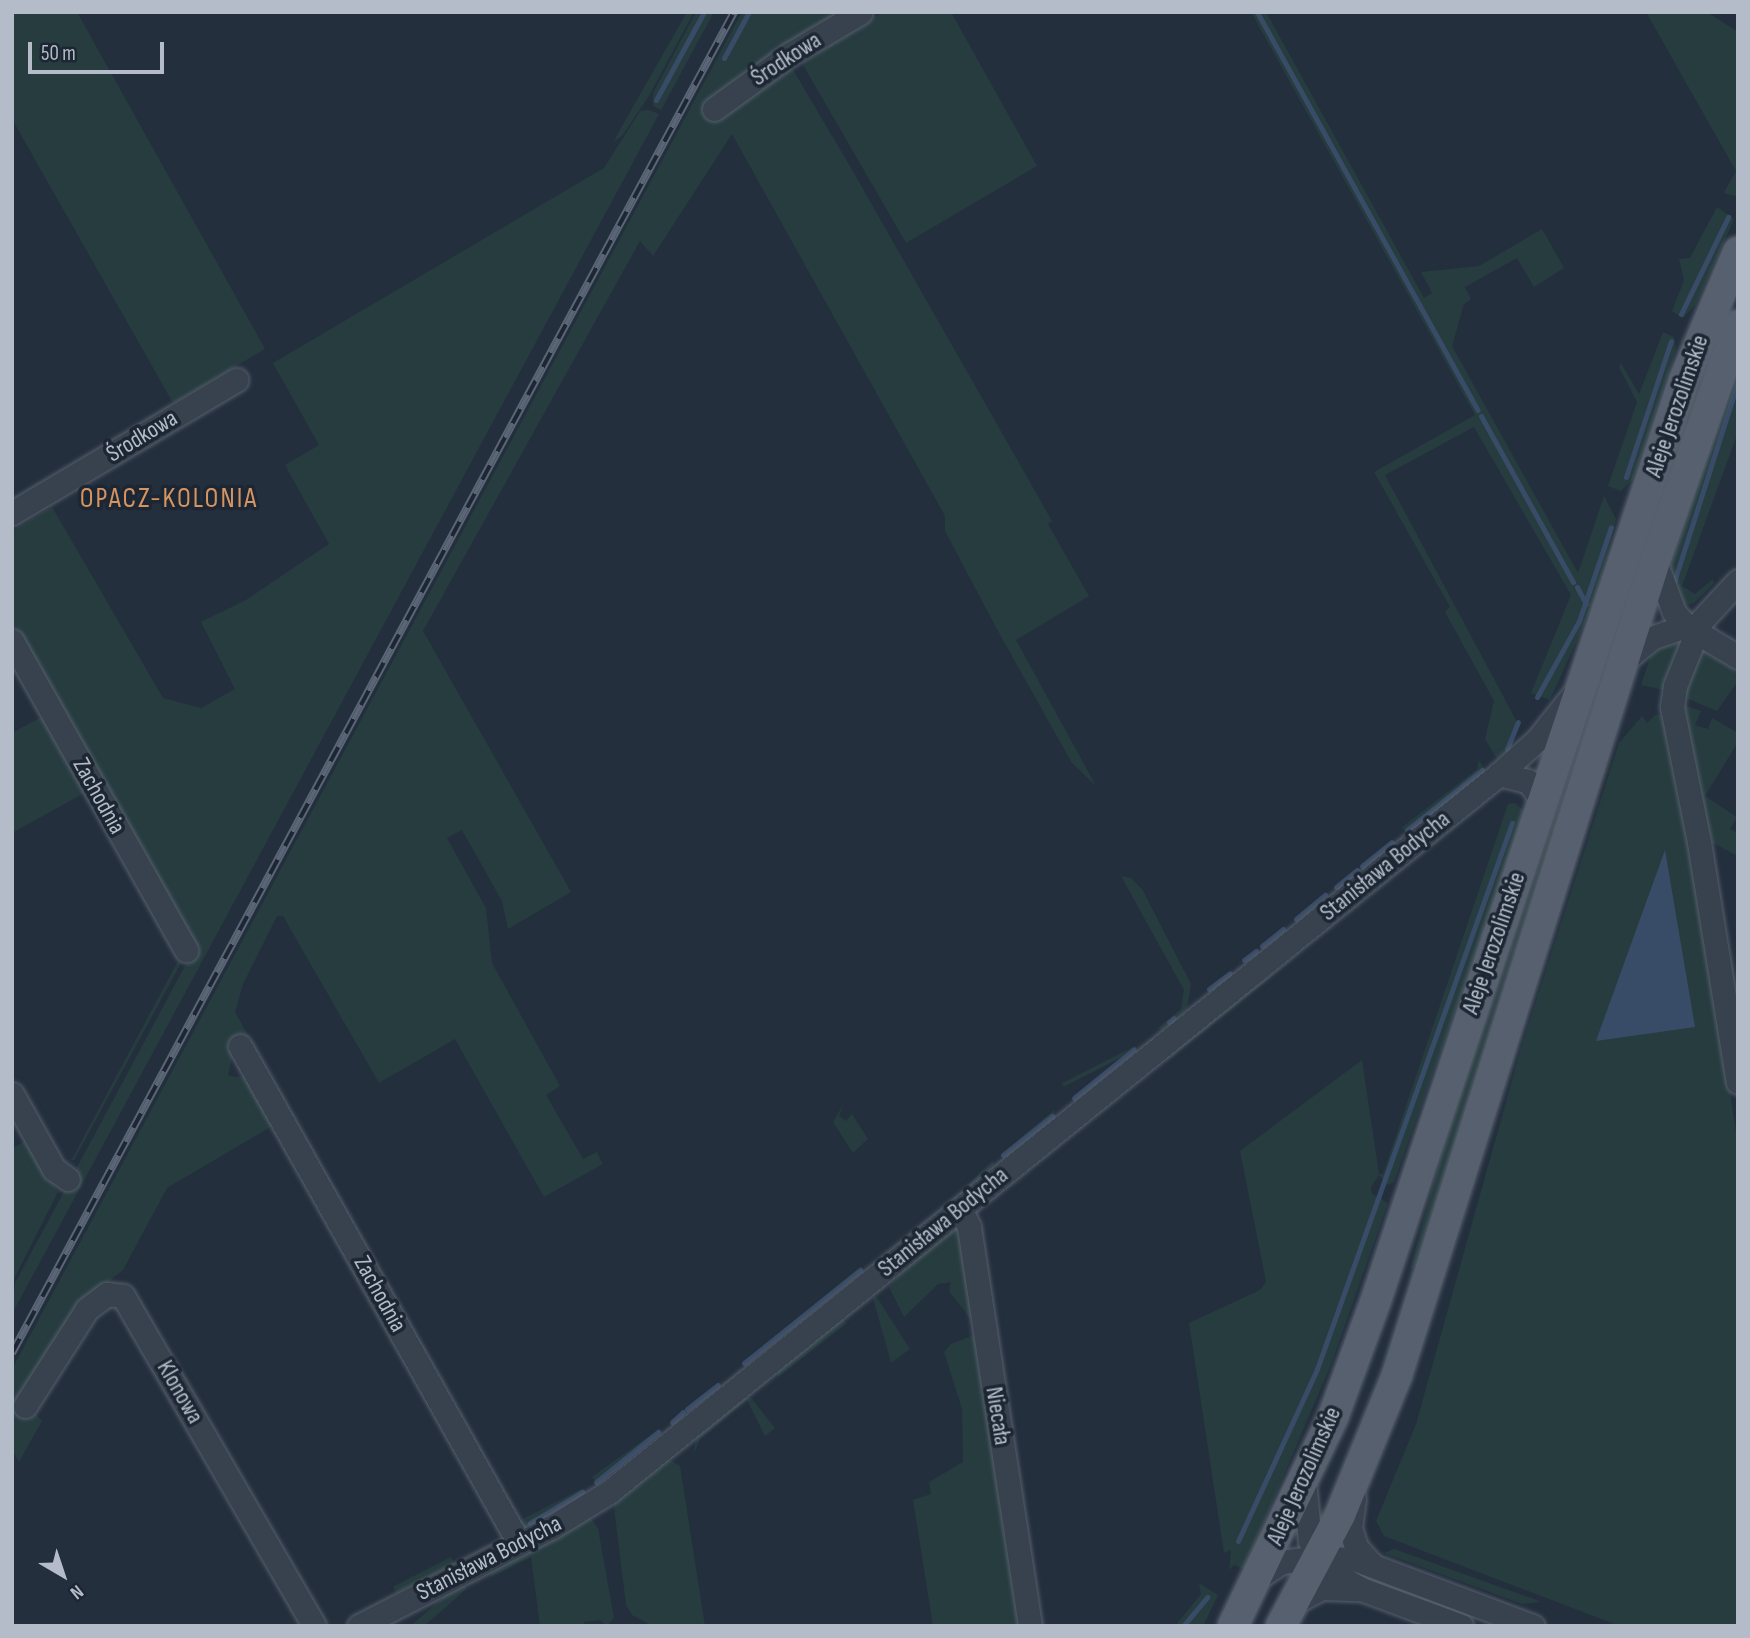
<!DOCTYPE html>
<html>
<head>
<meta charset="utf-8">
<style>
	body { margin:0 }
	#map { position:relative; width:1750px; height:1638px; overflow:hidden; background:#242f3e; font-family:"Sofia Sans Condensed",sans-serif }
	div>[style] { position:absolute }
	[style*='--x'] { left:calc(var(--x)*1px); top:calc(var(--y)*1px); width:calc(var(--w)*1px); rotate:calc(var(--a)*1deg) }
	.green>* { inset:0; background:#263c3f; transform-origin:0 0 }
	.water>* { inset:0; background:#394c67 }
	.stream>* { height:5px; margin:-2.5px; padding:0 2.5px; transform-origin:2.5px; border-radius:2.5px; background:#394c67 }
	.roads { filter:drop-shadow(0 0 2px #565f6c) drop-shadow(0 0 2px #565f6c) }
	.minor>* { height:23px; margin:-11.5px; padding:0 11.5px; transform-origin:11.5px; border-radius:11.5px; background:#38414e }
	.major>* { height:30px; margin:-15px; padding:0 15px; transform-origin:15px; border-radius:15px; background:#56606e }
	.rail>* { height:8px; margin-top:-4px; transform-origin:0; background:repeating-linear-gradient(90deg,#1d2633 0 16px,#5a6575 0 32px); box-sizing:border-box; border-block:2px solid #5a6575 }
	span { translate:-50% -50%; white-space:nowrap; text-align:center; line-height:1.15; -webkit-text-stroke:7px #1d2633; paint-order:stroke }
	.street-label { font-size:24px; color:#b4bcc9 }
	.quarter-label { font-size:28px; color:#d59563; letter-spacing:2px }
	.frame { position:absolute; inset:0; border:14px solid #b4bcc9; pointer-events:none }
	.north { position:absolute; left:28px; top:1540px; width:70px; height:70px; -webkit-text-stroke:5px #1d2633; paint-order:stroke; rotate:141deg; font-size:19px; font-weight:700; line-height:28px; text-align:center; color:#b4bcc9 }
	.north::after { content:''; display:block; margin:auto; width:24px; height:32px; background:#b4bcc9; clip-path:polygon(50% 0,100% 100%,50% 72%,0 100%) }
	.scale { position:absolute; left:28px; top:42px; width:136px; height:32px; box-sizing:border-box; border:4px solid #b4bcc9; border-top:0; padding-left:9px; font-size:21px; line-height:24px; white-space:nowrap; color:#b4bcc9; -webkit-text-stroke:5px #1d2633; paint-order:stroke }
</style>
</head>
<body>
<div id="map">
	<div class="green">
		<i style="clip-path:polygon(12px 12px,77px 12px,265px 349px,173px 403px,12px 119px)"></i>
		<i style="clip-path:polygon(687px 12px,694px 12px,649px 96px,622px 136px,613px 142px)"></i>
		<i style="clip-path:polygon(696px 12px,714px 12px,661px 110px,653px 106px,653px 93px)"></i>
		<i style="clip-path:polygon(742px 12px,851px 12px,711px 106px,703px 117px,792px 68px,851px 168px,1052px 521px,1048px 524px,1089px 596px,1016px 640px,1096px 786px,1072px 763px,999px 633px,945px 531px,945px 516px,732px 134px,653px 256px,640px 241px,423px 631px,571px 892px,508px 929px,502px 901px,462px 830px,447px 838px,486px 908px,492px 963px,560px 1086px,546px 1095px,583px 1159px,597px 1152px,603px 1164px,544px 1197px,455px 1039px,379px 1083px,283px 916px,277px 916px,243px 984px,235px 1012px,430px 1363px,235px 1044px,228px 1076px,246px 1077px,274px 1125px,167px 1188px,123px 1270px,89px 1297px,21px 1403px,12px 1400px,12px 1369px)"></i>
		<i style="clip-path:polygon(882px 12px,951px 12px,1037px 166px,906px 243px,802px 63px)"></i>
		<i style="clip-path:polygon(1251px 12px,1266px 12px,1424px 298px,1432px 293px,1421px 272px,1479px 266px,1542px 229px,1564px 268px,1534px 287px,1517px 258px,1465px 287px,1471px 299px,1464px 304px,1452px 346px,1578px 573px,1604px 496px,1616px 519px,1596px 598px,1550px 700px,1531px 693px,1571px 595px,1474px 427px,1385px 475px,1517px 722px,1509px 750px,1497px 759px,1485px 739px,1494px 701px,1445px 612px,1450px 607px,1374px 472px,1475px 415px)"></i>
		<i style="clip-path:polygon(1646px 12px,1707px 12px,1738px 32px,1738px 197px,1724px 193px,1736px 171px)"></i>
		<i style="clip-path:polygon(649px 110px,659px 114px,12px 1314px,15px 1283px,186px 964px,190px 946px,12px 622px,12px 531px,52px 507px,163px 698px,201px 708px,235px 689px,201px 622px,246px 600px,329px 544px,285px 465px,319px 445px,273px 363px,604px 168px,640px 111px)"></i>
		<i style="clip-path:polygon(1717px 207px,1734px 219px,1696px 304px,1683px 318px,1672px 311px,1684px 280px,1679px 259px,1690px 258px)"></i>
		<i style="clip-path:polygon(1663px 332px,1674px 337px,1676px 350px,1634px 478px,1621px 491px,1608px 486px,1637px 402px,1619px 367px,1621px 363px,1639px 394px)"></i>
		<i style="clip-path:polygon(1738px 363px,1738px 432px,1682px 586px,1695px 594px,1713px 579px,1714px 583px,1694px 603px,1685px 605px,1676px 601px,1669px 569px)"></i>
		<i style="clip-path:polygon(1670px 642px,1686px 646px,1668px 691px,1641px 685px,1651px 655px)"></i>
		<i style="clip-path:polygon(1703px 650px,1738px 672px,1738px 681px,1717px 711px,1681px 696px)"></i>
		<i style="clip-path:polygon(1595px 676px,1606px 680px,1414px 1269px,1410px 1268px,1469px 1056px)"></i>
		<i style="clip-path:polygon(1679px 703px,1701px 711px,1695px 725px,1708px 729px,1712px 718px,1738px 733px,1738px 742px,1705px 796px,1737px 817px,1730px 829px,1738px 833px,1738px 856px,1709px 841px)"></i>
		<i style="clip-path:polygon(1655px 715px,1664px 715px,1692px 843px,1738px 1145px,1738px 1626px,1620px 1626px,1384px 1536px,1376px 1521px,1416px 1424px,1521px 1048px,1619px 743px,1642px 716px,1647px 723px)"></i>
		<i style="clip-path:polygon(43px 716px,86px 792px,12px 833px,12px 733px)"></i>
		<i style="clip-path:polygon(1479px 760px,1485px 770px,1407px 832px,1401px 828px,1477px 769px)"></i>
		<i style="clip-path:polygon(1515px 803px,1526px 813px,1394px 1182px,1388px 1185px,1379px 1175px,1371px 1187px,1372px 1194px,1388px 1203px,1332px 1362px,1244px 1569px,1234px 1565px,1229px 1570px,1231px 1550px,1224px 1553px,1189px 1323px,1260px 1290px,1266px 1282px,1240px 1151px,1362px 1060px,1379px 1174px,1383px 1174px,1508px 804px)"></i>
		<i style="clip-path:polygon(1121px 876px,1131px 878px,1142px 889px,1191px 984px,1187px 1010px,1161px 1031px,1158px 1028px,1181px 1009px,1184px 990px)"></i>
		<i style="clip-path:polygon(1306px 949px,1166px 1062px,1180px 1043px)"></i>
		<i style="clip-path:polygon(178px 961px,181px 963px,74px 1160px,65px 1161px,72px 1159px)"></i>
		<i style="left:1135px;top:1046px;width:4px;height:82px;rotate:63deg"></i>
		<i style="clip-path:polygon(844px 1103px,839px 1116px,846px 1121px,852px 1114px,868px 1139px,853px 1153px,833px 1122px)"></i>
		<i style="clip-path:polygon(1054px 1110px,1054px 1117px,1004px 1157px,1001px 1154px)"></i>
		<i style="clip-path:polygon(27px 1140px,58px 1192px,12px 1283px,12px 1148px)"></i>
		<i style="left:992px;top:1161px;width:4px;height:150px;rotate:45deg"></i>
		<i style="clip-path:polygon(959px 1224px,1026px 1626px,933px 1626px,913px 1500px,931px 1494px,929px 1482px,963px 1462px,962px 1409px,944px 1352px,951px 1344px,976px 1334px,976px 1326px,949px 1291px,951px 1282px,938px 1284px,904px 1317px,889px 1287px,903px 1272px,900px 1267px)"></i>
		<i style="clip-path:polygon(861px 1266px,862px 1272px,746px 1365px,742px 1363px)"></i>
		<i style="clip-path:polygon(876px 1296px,910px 1349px,891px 1363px,873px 1298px)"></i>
		<i style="clip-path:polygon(839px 1316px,847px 1323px,778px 1377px,776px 1368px)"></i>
		<i style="clip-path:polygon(738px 1398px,751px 1398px,775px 1428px,765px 1436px,747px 1400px,700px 1439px,694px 1454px,696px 1430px)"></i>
		<i style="clip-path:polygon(14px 1401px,30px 1407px,42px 1421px,19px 1462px,12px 1449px)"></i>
		<i style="clip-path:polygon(656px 1431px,659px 1434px,597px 1484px,592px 1477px)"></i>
		<i style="clip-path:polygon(665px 1457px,680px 1466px,705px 1626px,653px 1626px,632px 1615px,626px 1605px,613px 1499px)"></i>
		<i style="clip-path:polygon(583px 1488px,585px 1493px,521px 1529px,519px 1521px)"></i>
		<i style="clip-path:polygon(588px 1515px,598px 1528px,614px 1618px,607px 1626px,600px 1620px,584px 1622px,584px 1626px,540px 1626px,531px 1557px,491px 1577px,489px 1568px)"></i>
		<i style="clip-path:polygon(1394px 1549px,1534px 1599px,1540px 1602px,1522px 1604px,1384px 1553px)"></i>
		<i style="left:451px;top:1557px;width:7px;height:65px;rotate:63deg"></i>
		<i style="left:461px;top:1582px;width:9px;height:70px;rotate:49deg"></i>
		<i style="clip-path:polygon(1199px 1583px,1218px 1595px,1203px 1626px,1175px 1626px,1201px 1594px)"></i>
	</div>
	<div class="water">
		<i style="clip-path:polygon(1665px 850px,1695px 1027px,1596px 1041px)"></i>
	</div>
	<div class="stream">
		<i style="--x:1257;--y:12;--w:455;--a:61"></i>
		<i style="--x:724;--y:58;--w:52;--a:-61.5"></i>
		<i style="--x:656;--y:100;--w:100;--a:-61.4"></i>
		<i style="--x:1681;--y:314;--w:108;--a:-64.1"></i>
		<i style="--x:1481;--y:416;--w:190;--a:61"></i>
		<i style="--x:1626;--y:477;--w:143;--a:-71.7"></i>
		<i style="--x:1674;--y:582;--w:210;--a:-72.3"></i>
		<i style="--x:1577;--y:587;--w:19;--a:62"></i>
		<i style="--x:1537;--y:697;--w:87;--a:-61.1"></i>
		<i style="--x:1579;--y:621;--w:99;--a:-71.2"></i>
		<i style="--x:1507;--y:749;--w:29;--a:-68"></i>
		<i style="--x:1407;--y:830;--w:96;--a:-38.7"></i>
		<i style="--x:1362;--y:866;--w:38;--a:-39"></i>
		<i style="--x:1336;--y:887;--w:27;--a:-39"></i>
		<i style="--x:1296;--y:919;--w:38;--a:-40"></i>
		<i style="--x:1262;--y:946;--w:27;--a:-39"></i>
		<i style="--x:1244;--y:960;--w:15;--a:-37"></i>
		<i style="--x:1209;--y:989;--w:26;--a:-37"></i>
		<i style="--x:1169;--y:1022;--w:6;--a:-39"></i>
		<i style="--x:1074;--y:1098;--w:77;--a:-39.2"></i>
		<i style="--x:1003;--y:1155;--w:63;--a:-38.5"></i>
		<i style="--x:744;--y:1363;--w:149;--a:-38.7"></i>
		<i style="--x:687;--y:1409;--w:39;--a:-38"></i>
		<i style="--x:672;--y:1422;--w:15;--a:-42"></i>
		<i style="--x:596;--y:1482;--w:80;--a:-38.9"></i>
		<i style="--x:530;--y:1523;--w:61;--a:-30.8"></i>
		<i style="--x:1238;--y:1541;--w:189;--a:-65.3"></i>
		<i style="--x:1317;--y:1369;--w:580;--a:-70.35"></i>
		<i style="--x:1183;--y:1626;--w:38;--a:-50"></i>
	</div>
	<div class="roads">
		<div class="minor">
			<i style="--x:714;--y:109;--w:94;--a:-35.9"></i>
			<i style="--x:790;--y:54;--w:82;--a:-30.6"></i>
			<i style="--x:12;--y:513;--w:261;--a:-30.7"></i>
			<i style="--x:1655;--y:561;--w:54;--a:69.6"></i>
			<i style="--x:1674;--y:612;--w:18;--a:49"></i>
			<i style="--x:1686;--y:626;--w:61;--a:30.8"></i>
			<i style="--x:1738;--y:581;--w:54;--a:132.8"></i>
			<i style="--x:1701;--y:621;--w:70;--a:111.8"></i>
			<i style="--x:1675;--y:686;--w:21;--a:98"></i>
			<i style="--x:1672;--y:707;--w:138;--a:78.7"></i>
			<i style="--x:1699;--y:842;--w:243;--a:80.8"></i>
			<i style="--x:12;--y:641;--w:355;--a:60.6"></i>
			<i style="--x:1624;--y:661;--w:35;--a:-40"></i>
			<i style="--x:1651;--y:638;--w:37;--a:-19"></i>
			<i style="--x:1499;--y:774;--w:30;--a:14"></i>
			<i style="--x:1528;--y:781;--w:26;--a:54"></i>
			<i style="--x:240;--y:1046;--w:570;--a:60.69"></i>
			<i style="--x:12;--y:1094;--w:86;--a:60.8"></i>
			<i style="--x:54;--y:1169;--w:17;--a:36"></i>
			<i style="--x:960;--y:1209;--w:20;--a:63"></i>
			<i style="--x:969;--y:1227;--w:404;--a:81.3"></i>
			<i style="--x:25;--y:1406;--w:115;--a:-57.4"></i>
			<i style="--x:87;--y:1309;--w:25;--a:-37"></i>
			<i style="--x:107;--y:1294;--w:16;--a:7"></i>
			<i style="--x:123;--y:1296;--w:381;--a:59.9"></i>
			<i style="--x:1304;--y:1482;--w:59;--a:84.2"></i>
			<i style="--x:1310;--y:1541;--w:32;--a:60"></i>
			<i style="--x:1326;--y:1569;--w:40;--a:29.7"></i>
			<i style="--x:1361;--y:1589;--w:107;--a:20.3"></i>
			<i style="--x:1354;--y:1499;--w:29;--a:98"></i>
			<i style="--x:1350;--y:1528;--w:20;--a:72"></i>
			<i style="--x:1356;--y:1547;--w:24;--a:48"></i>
			<i style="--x:1257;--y:1578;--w:30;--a:-33"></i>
			<i style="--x:1282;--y:1562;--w:36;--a:-8"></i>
			<i style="--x:1318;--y:1557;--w:39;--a:4"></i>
			<i style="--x:1357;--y:1560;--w:188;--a:20.6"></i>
			<i style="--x:1293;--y:1603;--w:32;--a:-28"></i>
			<i style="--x:1321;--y:1588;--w:37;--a:2"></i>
			<i style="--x:359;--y:1626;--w:217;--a:-27.2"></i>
			<i style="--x:552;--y:1527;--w:67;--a:-31.6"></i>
			<i style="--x:609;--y:1492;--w:1144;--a:-38.89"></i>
			<i style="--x:1499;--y:774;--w:52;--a:-41.9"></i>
			<i style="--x:1538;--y:739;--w:56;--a:-51.5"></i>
		</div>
		<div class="major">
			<i style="--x:1233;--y:1626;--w:232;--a:-64.4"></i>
			<i style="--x:1333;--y:1417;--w:121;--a:-69.8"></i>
			<i style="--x:1375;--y:1303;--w:973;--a:-71.49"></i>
			<i style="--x:1684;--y:380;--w:139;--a:-67.1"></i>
			<i style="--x:1281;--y:1626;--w:126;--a:-62"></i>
			<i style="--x:1340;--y:1515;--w:151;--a:-67.8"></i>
			<i style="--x:1397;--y:1375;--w:854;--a:-72.41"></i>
			<i style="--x:1655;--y:561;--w:250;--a:-70.6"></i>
		</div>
	</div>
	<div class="rail">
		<i style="--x:12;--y:1353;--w:1523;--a:-61.7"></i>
	</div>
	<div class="street-label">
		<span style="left:786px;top:59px;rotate:-33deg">Środkowa</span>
		<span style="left:1677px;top:406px;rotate:-71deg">Aleje Jerozolimskie</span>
		<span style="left:142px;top:436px;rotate:-31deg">Środkowa</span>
		<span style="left:99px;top:796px;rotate:61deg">Zachodnia</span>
		<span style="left:1385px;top:866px;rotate:-39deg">Stanisława Bodycha</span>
		<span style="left:1494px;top:943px;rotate:-71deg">Aleje Jerozolimskie</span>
		<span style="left:943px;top:1222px;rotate:-39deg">Stanisława Bodycha</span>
		<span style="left:380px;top:1294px;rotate:61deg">Zachodnia</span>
		<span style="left:180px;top:1392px;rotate:60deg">Klonowa</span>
		<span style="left:998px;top:1416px;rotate:81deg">Niecała</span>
		<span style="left:1304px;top:1476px;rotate:-66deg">Aleje Jerozolimskie</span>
		<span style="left:489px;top:1558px;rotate:-27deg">Stanisława Bodycha</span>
	</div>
	<div class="quarter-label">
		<span style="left:169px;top:499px">OPACZ-KOLONIA</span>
	</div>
	<div class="frame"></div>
	<div class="north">N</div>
	<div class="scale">50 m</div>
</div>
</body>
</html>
